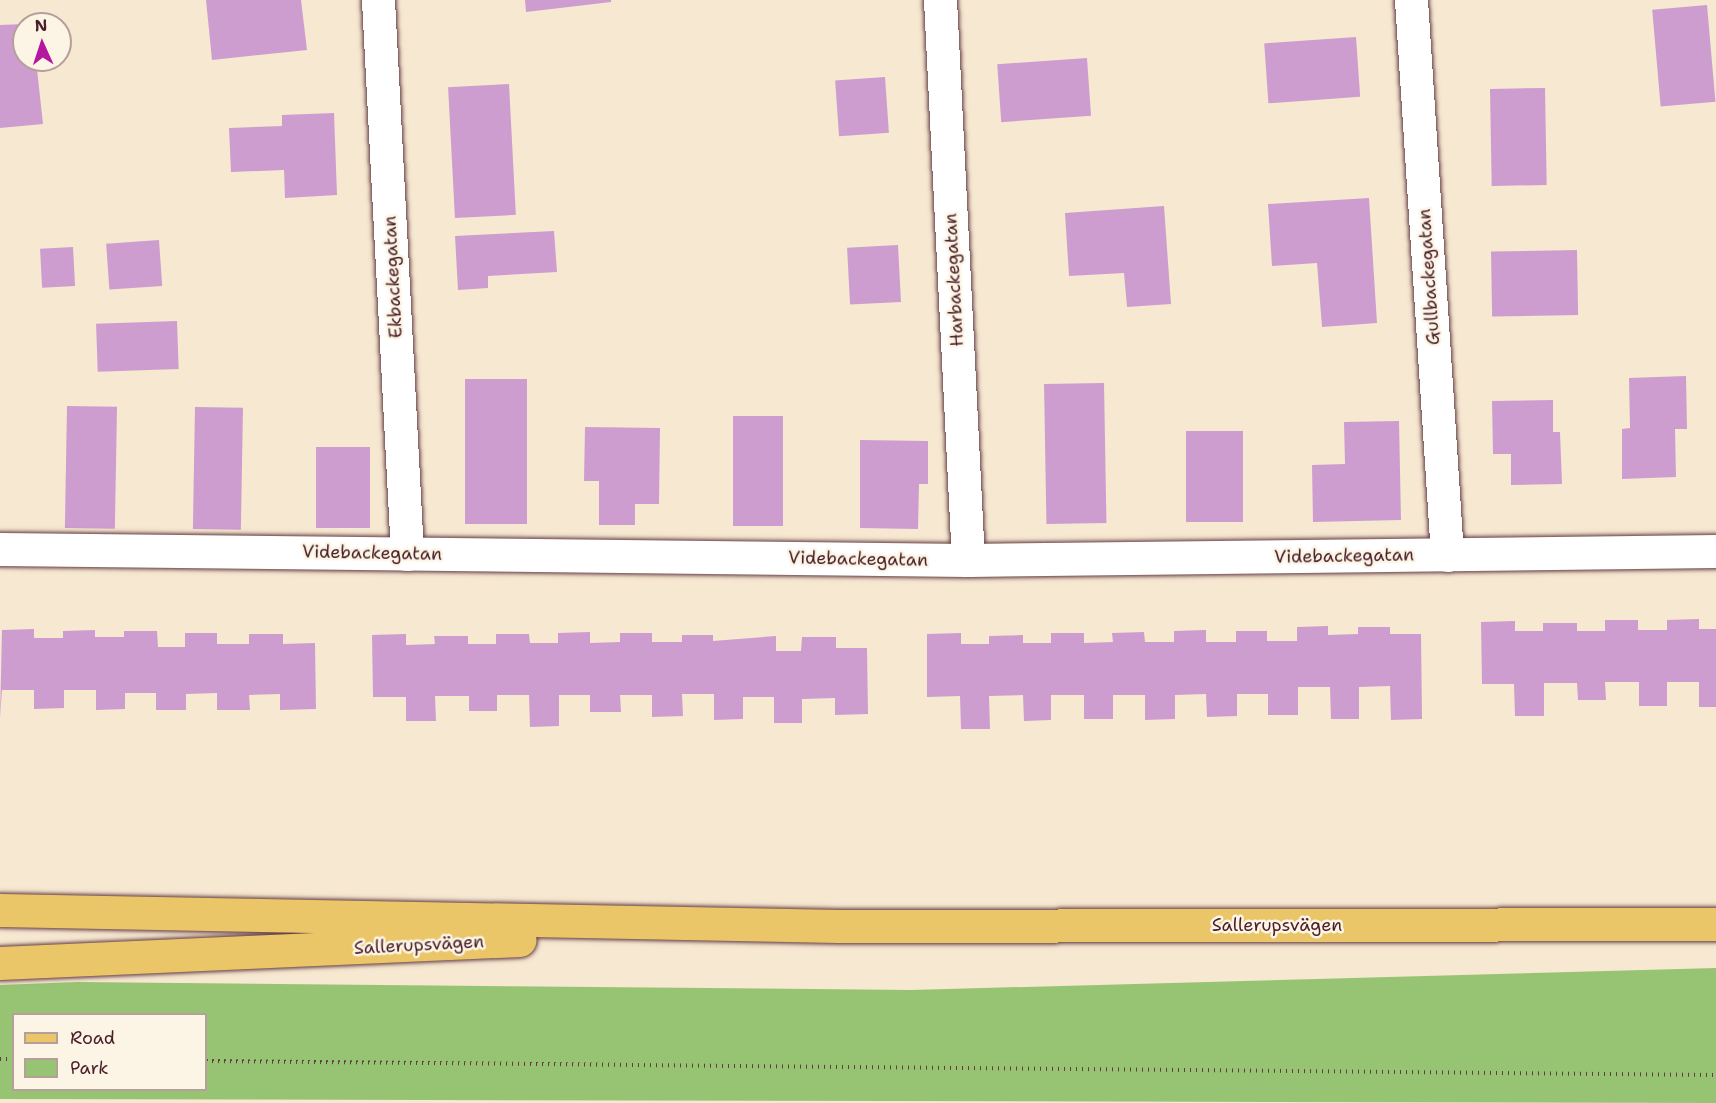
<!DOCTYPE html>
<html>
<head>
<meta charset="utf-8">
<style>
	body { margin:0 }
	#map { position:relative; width:1716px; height:1103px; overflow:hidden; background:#f7e8d1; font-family:"Shantell Sans",sans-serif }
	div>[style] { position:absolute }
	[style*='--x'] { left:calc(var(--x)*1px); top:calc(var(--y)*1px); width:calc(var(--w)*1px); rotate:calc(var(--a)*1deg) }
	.green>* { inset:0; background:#97c473 }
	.building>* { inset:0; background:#cd9dcf; transform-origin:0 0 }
	.path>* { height:4px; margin-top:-2px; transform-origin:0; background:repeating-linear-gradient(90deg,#643d44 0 1.5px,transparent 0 6px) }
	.roads { filter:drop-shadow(0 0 2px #643d44) drop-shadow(0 0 2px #643d44) }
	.minor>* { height:33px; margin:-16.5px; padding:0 16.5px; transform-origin:16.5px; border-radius:16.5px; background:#fff }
	.major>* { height:33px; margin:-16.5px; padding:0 16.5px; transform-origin:16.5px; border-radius:16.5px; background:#ebc669 }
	span { translate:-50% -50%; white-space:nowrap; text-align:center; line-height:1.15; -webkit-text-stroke:5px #fcf5e5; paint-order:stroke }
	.street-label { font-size:18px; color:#4a1f2b }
	.legend { position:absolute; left:12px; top:1013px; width:195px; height:78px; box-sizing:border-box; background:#fcf5e5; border:2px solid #b59f9b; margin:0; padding:8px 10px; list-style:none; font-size:18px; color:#4a1f2b }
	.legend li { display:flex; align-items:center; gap:12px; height:30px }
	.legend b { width:30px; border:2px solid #b59f9b }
	.north { position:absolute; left:12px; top:12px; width:60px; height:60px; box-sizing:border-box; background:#fcf5e5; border:2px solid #b59f9b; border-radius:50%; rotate:357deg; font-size:16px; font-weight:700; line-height:24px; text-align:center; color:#4a1f2b }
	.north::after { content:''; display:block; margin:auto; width:21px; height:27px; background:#b5179e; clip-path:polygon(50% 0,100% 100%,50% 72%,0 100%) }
</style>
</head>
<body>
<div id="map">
	<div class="green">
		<i style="clip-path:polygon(evenodd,1716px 968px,1716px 1103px,0 1099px,0 985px,78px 982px,911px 990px,1716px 968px,14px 1014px,206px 1014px,206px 1090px,14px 1090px,14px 1014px)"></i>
	</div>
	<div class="building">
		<i style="clip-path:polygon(206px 0,301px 0,307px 50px,212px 60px)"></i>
		<i style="clip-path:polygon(525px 0,611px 0,611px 2px,526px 12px)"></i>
		<i style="left:1707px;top:5px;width:97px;height:55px;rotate:85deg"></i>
		<i style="clip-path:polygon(24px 24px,24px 60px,36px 60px,43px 124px,0 128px,0 25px)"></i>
		<i style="left:1356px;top:37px;width:60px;height:92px;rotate:86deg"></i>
		<i style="left:1087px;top:58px;width:58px;height:90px;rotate:86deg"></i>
		<i style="left:885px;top:77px;width:56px;height:50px;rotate:86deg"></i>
		<i style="left:509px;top:84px;width:131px;height:61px;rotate:87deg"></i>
		<i style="left:1545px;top:88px;width:97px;height:55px;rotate:89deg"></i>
		<i style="clip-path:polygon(334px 113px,337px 195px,285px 198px,284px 170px,231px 172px,229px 128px,282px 126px,282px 115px)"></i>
		<i style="clip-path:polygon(1369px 198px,1377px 323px,1322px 327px,1317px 263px,1272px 266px,1268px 204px)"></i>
		<i style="clip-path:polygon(1164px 206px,1171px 304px,1127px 307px,1124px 273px,1069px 276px,1065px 213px)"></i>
		<i style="clip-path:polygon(554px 231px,557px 272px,488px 276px,488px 288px,458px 290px,455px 236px)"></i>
		<i style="left:159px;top:240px;width:46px;height:53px;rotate:86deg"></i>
		<i style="left:898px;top:245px;width:57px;height:51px;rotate:87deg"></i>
		<i style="left:73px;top:247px;width:39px;height:33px;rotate:87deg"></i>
		<i style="left:1577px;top:250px;width:65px;height:86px;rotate:89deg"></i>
		<i style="left:177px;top:321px;width:48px;height:81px;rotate:88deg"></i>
		<i style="clip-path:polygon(1686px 376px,1687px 429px,1675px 429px,1676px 477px,1622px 479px,1622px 429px,1630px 428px,1629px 378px)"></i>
		<i style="left:465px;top:379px;width:62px;height:145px"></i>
		<i style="left:1104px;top:383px;width:140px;height:60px;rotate:89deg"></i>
		<i style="clip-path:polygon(1553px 400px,1553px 432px,1560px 432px,1562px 484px,1511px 485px,1511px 454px,1493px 454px,1492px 401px)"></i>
		<i style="left:67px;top:406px;width:50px;height:122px;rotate:1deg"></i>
		<i style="left:195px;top:407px;width:48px;height:122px;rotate:1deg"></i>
		<i style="left:733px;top:416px;width:50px;height:110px"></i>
		<i style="clip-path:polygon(1399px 421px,1401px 520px,1313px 522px,1312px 465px,1345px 464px,1344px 422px)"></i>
		<i style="clip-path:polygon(585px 427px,660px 428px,659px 504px,635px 504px,635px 525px,599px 525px,599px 481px,584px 481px)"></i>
		<i style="left:1186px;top:431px;width:57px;height:91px"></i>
		<i style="clip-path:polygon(860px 440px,928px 441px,928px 484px,919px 484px,918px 529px,860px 528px)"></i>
		<i style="left:316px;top:447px;width:54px;height:81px"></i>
		<i style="clip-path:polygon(1699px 619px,1699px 629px,1716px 629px,1716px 707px,1699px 707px,1699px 682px,1667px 682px,1667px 706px,1639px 706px,1639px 682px,1605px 682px,1606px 700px,1578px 700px,1577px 683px,1544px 683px,1544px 716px,1515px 716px,1514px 684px,1482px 684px,1481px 622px,1515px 621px,1515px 631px,1543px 631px,1543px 623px,1577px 623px,1577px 631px,1605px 631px,1605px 620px,1638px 620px,1638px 630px,1667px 630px,1667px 620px)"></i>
		<i style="clip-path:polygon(1328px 626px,1328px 635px,1358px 634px,1358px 627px,1390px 627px,1390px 634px,1421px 634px,1422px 719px,1391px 720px,1390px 686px,1359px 687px,1359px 719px,1331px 719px,1330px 687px,1298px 687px,1298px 715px,1268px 715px,1268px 694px,1237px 694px,1237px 716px,1207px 717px,1206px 694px,1175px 695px,1175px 719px,1145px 720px,1145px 695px,1113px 695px,1113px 719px,1084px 719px,1084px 695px,1051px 695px,1051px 720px,1024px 721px,1023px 695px,989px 696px,990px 729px,961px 729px,960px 696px,927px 697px,927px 634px,961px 633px,961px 644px,989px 644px,989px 636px,1023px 635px,1023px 643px,1051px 643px,1051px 633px,1084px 633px,1084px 643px,1113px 642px,1112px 633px,1144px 632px,1145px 642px,1174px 642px,1174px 631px,1206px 630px,1206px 642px,1236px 642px,1236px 631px,1267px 631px,1267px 641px,1297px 641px,1297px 627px)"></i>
		<i style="clip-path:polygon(34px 629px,34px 638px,63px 638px,63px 631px,95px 630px,95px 637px,124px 637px,124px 631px,157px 631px,158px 647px,185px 647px,185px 633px,217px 633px,217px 644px,249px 644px,249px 634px,283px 634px,283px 644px,315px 643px,316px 709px,280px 710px,280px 694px,249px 695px,250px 710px,217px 710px,217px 693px,186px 694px,186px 710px,156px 710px,156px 693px,125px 693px,125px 709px,96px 710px,96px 690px,64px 690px,64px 708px,34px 709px,34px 690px,2px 690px,0 718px,2px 630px)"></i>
		<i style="clip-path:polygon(590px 632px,590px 643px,620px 642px,620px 633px,652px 633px,652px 642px,682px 642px,682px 635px,713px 635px,713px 641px,776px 636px,776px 651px,801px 651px,802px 637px,836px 637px,836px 648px,867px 648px,868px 714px,835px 715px,835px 698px,802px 699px,802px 723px,774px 723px,774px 697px,743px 697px,743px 719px,714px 720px,714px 694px,682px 694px,683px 716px,652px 717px,652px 695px,620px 695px,621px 712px,590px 712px,590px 695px,559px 695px,559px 726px,530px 727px,529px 695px,497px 695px,497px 711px,469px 711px,469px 696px,435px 696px,436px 721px,406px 721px,406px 697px,373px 697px,372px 635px,406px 634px,406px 645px,435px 644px,434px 636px,468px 636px,468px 644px,496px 644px,496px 634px,529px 634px,530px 643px,558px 643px,558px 633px)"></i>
	</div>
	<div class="path">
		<i style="--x:0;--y:1059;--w:14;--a:0"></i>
		<i style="--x:206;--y:1061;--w:1510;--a:0.53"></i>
	</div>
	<div class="roads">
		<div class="minor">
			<i style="--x:378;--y:0;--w:555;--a:87"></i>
			<i style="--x:940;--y:0;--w:561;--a:87.14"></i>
			<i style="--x:1411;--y:0;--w:556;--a:86.29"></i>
			<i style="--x:0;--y:549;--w:968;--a:0.65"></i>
			<i style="--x:968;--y:560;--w:748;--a:-0.69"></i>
		</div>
		<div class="major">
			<i style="--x:0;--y:910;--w:839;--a:1.09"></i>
			<i style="--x:839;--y:926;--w:877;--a:-0.13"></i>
			<i style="--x:0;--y:963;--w:520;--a:-2.54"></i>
		</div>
	</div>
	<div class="street-label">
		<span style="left:393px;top:277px;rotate:-93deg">Ekbackegatan</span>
		<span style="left:1429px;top:277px;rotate:-94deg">Gullbackegatan</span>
		<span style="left:954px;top:280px;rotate:-93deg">Harbackegatan</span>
		<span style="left:372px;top:553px;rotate:1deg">Videbackegatan</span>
		<span style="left:1344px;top:556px;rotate:-1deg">Videbackegatan</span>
		<span style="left:858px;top:559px;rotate:1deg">Videbackegatan</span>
		<span style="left:1277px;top:925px">Sallerupsvägen</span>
		<span style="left:419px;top:945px;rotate:-3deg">Sallerupsvägen</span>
	</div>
	<ul class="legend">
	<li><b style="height:8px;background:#ebc669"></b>Road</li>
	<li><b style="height:16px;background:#97c473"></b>Park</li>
	</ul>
	<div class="north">N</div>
</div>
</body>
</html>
